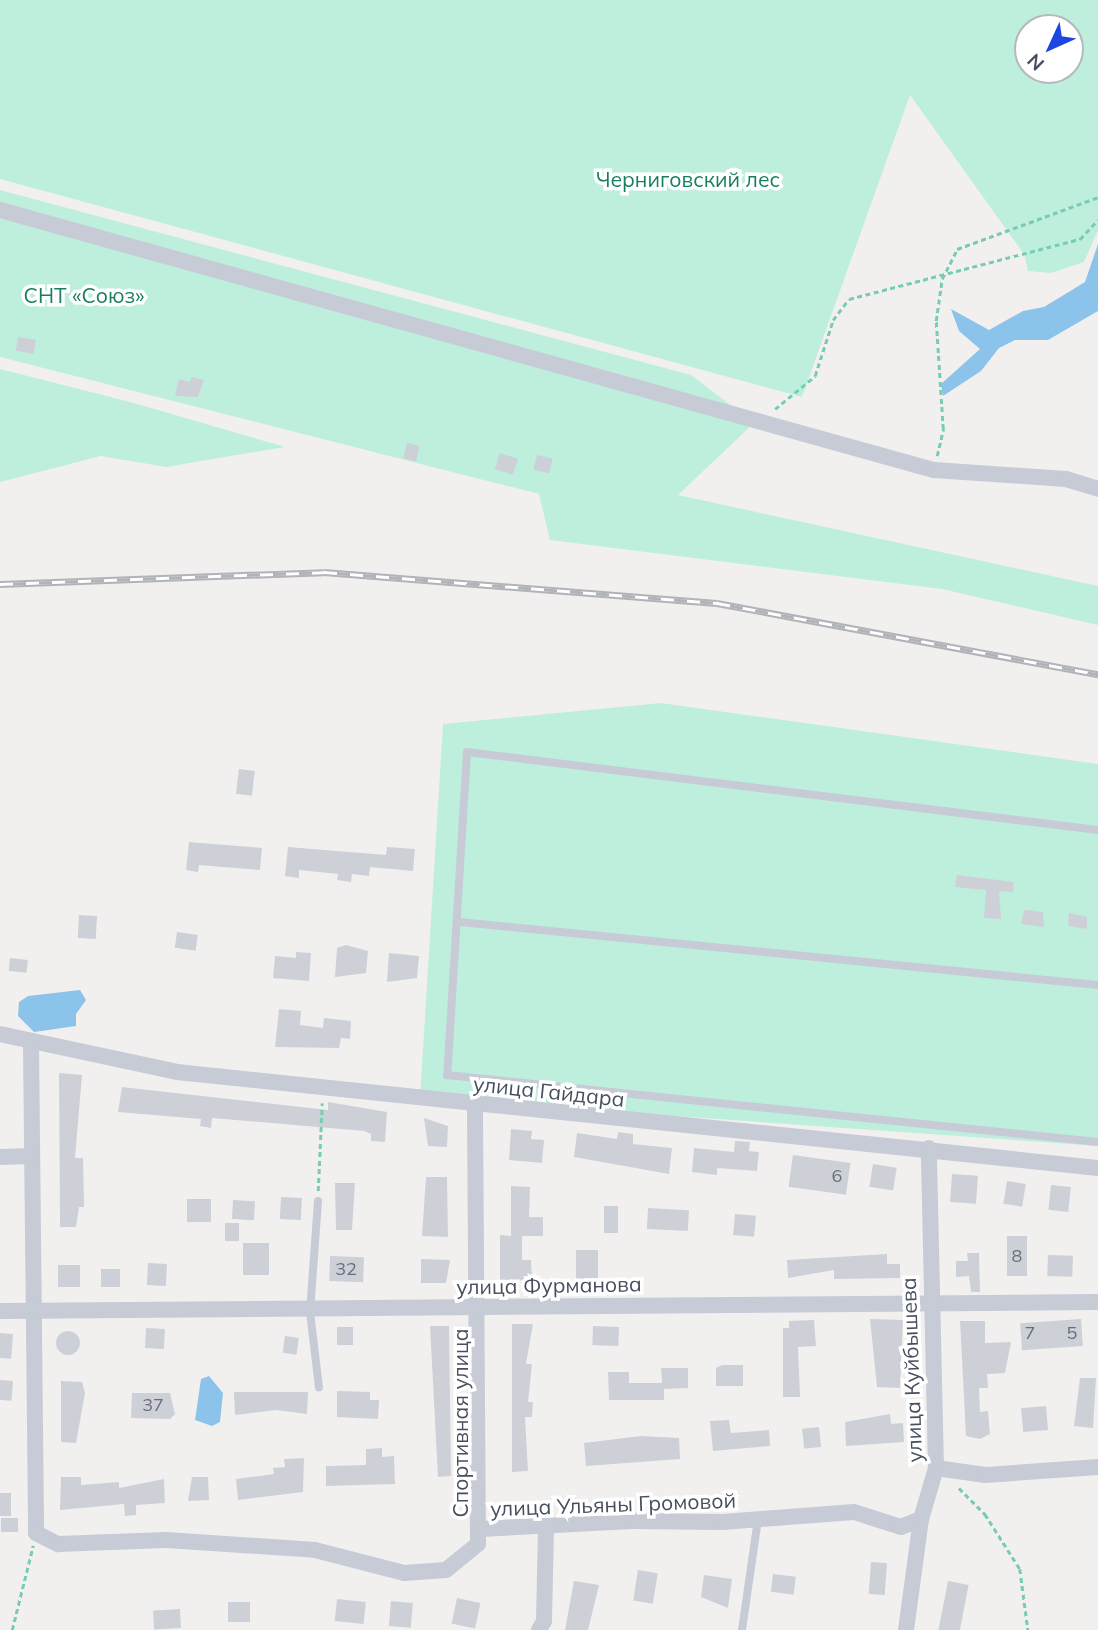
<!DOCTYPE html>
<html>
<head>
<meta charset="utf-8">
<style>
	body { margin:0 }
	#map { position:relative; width:1098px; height:1630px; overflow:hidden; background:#f2f0ef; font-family:Mulish,sans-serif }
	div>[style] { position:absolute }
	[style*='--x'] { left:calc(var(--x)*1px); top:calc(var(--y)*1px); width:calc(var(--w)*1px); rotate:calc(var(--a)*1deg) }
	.green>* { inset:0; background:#beefdc }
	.water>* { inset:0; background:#8cc3eb }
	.building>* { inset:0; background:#ced0d7; transform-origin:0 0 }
	.round { border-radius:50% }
	.path>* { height:2.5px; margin-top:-1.25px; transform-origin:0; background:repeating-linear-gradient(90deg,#76ccb5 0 5px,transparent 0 8.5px) }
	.lane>* { height:8px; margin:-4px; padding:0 4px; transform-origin:4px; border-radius:4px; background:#c6cbd6 }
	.street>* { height:16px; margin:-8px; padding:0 8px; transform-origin:8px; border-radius:8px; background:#c6cbd6 }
	.rail>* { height:7px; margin-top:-3.5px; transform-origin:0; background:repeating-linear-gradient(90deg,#fff 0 13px,#b1b3b9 0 26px); box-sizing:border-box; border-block:2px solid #b1b3b9 }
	span { translate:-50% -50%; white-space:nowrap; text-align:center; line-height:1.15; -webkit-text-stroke:7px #fff; paint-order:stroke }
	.number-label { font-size:18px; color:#696e7c }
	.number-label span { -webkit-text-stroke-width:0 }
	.park-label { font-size:21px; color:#187e61 }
	.street-label { font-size:21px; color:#474e5d }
	.north { position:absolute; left:1014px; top:14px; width:70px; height:70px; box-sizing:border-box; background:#fff; border:2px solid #b5b8be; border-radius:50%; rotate:225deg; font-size:19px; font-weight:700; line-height:28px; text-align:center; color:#474e5d }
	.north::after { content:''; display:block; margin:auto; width:24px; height:32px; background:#1b46e0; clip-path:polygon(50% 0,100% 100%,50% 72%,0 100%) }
</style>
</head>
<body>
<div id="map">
	<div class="green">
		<i style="clip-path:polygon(evenodd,0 0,1098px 0,1098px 230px,1084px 262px,1051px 273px,1028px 271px,1024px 254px,910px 95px,802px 397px,0 179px,0 0,1028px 28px,1070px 28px,1070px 70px,1028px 70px,1028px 28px)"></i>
		<i style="clip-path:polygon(0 190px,691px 375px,754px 423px,678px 495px,1098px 586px,1098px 625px,942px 589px,550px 540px,539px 494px,0 357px)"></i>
		<i style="clip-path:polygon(0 369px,134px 403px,285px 447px,166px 467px,101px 456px,0 482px)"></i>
		<i style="clip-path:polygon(661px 703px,1098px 764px,1098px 1146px,420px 1098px,443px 724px)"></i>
	</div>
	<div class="water">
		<i style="clip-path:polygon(1098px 244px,1098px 311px,1048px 340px,1015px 340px,999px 348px,981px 371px,943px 396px,941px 384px,980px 349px,959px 331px,951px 309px,989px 330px,1023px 311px,1044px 307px,1085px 282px)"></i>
		<i style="clip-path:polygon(80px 990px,86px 1000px,76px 1014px,76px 1026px,34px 1032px,18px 1016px,19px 1002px,28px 996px)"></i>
		<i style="clip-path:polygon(209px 1376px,223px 1393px,220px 1422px,212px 1426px,195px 1420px,201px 1379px)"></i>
	</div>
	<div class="building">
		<i style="left:18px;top:337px;width:18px;height:14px;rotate:9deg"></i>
		<i style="clip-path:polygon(192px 377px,204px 380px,198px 397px,175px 396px,179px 379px,190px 382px)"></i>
		<i style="left:407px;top:443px;width:13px;height:16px;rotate:13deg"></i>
		<i style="left:500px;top:453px;width:19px;height:17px;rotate:18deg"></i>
		<i style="left:537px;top:455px;width:16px;height:15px;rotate:14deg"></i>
		<i style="left:239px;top:769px;width:16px;height:25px;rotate:7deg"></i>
		<i style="clip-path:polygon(189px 842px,262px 848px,260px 870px,199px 865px,198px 872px,186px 870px)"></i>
		<i style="clip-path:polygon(288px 847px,386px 855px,387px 847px,415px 849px,413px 871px,370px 867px,369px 876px,352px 874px,351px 882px,337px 880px,338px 874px,299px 870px,299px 878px,285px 876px)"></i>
		<i style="clip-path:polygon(957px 875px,1014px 882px,1013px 892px,999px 891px,1001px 919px,984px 918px,986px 890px,955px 887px)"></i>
		<i style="clip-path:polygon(1024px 910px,1043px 912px,1044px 927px,1021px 924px)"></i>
		<i style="clip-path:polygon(1069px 913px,1087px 917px,1087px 929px,1068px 926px)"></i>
		<i style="left:79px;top:915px;width:18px;height:23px;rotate:3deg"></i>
		<i style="left:177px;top:932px;width:21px;height:16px;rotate:8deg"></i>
		<i style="clip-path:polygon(346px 945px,368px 951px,366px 973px,335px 977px,337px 948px)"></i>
		<i style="clip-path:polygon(296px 952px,311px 953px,309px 981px,273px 978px,275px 956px,296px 958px)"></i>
		<i style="clip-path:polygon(389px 953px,419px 956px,417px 978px,387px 982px)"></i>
		<i style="left:10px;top:958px;width:18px;height:13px;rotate:6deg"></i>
		<i style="clip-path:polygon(279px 1009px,301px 1011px,300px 1025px,323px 1028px,324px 1018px,351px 1021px,350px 1039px,341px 1038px,339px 1048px,275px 1047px)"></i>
		<i style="clip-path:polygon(59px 1073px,82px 1075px,75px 1158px,83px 1158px,84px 1207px,79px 1207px,76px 1227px,60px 1227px)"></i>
		<i style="clip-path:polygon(122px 1087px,328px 1110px,328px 1102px,387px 1112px,385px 1142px,371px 1141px,371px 1134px,364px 1131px,212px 1118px,211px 1128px,200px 1126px,201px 1119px,118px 1112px)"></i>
		<i style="clip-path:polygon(424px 1118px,448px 1126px,447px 1147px,428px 1146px)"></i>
		<i style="clip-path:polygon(511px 1129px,532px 1131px,531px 1139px,544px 1140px,542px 1163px,509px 1160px)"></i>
		<i style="clip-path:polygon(618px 1132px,633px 1134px,633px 1144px,672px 1148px,669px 1174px,574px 1157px,577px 1133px,617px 1139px)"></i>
		<i style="clip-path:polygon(735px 1141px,750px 1142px,749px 1151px,759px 1152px,757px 1171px,717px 1168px,717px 1175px,692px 1172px,694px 1148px,734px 1152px)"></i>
		<i style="left:793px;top:1155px;width:58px;height:32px;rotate:8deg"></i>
		<i style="left:873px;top:1164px;width:24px;height:23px;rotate:9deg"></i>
		<i style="left:952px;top:1174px;width:26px;height:28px;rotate:4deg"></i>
		<i style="clip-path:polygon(426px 1177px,447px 1177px,448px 1237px,422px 1236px)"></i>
		<i style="left:1007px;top:1181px;width:19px;height:23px;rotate:9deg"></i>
		<i style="clip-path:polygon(335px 1183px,355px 1183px,352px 1230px,336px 1230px)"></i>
		<i style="left:1051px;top:1185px;width:20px;height:25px;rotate:6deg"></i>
		<i style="clip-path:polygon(511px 1186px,530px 1187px,529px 1217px,543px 1217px,543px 1236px,522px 1236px,522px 1260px,531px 1260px,532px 1280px,500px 1281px,500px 1235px,511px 1236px)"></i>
		<i style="left:281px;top:1197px;width:21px;height:22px;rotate:3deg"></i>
		<i style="left:187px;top:1199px;width:24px;height:23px"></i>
		<i style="left:233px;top:1200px;width:22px;height:19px;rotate:3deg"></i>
		<i style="left:604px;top:1206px;width:14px;height:27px"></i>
		<i style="left:648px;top:1208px;width:41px;height:21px;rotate:3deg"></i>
		<i style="left:735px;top:1214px;width:21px;height:21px;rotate:5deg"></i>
		<i style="left:225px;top:1223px;width:14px;height:18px"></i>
		<i style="left:1007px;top:1236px;width:20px;height:40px"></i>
		<i style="left:243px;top:1243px;width:26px;height:32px"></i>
		<i style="left:576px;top:1250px;width:22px;height:30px"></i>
		<i style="clip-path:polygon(967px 1253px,979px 1253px,980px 1292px,971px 1292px,969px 1276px,956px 1277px,956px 1261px,968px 1261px)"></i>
		<i style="clip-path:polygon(887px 1254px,887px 1264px,900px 1264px,900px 1278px,834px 1279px,834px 1270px,788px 1278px,787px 1260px)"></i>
		<i style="left:1048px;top:1255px;width:25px;height:21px;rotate:2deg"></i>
		<i style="left:330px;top:1256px;width:34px;height:25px;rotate:2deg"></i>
		<i style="clip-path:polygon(421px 1259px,450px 1260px,446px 1283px,421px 1283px)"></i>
		<i style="left:148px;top:1263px;width:19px;height:22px;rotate:3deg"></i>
		<i style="left:58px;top:1265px;width:22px;height:22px"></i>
		<i style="left:101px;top:1269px;width:19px;height:18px"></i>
		<i style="clip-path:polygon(870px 1319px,903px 1320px,900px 1388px,877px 1387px)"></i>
		<i style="left:1081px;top:1319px;width:27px;height:61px;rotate:86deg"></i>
		<i style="clip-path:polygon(814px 1320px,816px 1346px,798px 1347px,800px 1397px,783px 1397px,783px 1328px,789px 1328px,789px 1321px)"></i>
		<i style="clip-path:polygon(960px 1321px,985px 1321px,985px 1343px,1011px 1342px,1005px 1373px,987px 1374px,988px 1388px,979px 1388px,980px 1412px,988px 1411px,990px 1434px,980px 1439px,966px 1436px)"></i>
		<i style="clip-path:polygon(512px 1324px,533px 1324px,526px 1364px,532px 1364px,528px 1402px,533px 1402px,532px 1417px,525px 1417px,528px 1471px,512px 1472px)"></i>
		<i style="clip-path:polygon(430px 1326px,449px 1326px,451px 1476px,438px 1477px)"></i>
		<i style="left:593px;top:1326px;width:26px;height:19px;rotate:2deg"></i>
		<i style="left:337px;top:1327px;width:16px;height:18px"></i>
		<i style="left:146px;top:1328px;width:19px;height:20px;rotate:3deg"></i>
		<i class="round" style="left:56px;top:1331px;width:24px;height:24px"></i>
		<i style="left:0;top:1333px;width:13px;height:25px;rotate:4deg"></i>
		<i style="left:285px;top:1336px;width:14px;height:17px;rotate:8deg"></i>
		<i style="clip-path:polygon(722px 1365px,743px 1365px,743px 1386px,716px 1386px,716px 1368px)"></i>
		<i style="clip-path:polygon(661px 1368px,688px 1368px,688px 1388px,664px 1389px,664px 1400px,609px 1400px,608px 1372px,629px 1372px,629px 1383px,662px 1383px)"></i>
		<i style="clip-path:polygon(1080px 1378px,1096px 1378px,1093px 1428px,1074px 1426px)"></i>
		<i style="left:0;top:1380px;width:13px;height:20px;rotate:4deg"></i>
		<i style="clip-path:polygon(61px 1381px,82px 1382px,85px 1393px,76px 1443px,61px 1442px)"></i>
		<i style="clip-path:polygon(337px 1391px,370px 1392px,370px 1400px,379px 1400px,378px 1419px,337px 1417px)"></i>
		<i style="clip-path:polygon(234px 1392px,308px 1392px,307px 1414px,276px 1410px,235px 1415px)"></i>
		<i style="clip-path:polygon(132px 1393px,170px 1393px,175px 1414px,170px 1419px,131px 1418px)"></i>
		<i style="left:1046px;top:1406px;width:24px;height:25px;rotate:85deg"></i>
		<i style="clip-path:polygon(890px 1414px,891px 1424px,903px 1423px,904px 1442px,846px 1446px,845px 1422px)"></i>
		<i style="clip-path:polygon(729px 1420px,731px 1433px,769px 1430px,770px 1446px,713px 1451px,710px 1421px)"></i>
		<i style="left:819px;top:1427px;width:20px;height:17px;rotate:84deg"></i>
		<i style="clip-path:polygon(641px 1436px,679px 1438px,680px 1459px,586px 1466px,584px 1443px)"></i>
		<i style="clip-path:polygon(382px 1448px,382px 1457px,394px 1456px,395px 1484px,326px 1486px,326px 1466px,366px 1465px,366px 1449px)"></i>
		<i style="clip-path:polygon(304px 1458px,303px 1492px,238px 1500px,236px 1479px,274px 1474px,273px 1468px,285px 1467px,284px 1459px)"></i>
		<i style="clip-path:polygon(61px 1477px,81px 1477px,81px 1485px,119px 1482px,119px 1488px,164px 1479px,165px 1503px,136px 1505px,136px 1515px,125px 1516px,124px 1504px,60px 1510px)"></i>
		<i style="clip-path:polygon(192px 1477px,208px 1477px,209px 1500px,188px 1501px)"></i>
		<i style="left:0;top:1493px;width:11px;height:23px"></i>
		<i style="left:1px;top:1518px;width:17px;height:14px"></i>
		<i style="left:871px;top:1562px;width:16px;height:32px;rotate:4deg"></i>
		<i style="left:638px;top:1570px;width:20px;height:31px;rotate:9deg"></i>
		<i style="left:773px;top:1574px;width:23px;height:18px;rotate:7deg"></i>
		<i style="clip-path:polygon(704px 1575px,732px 1579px,728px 1608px,701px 1597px)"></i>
		<i style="clip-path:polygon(574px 1581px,599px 1585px,588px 1630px,565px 1630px)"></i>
		<i style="left:948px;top:1581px;width:21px;height:50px;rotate:11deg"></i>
		<i style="left:457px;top:1598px;width:24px;height:26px;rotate:12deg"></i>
		<i style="left:337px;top:1599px;width:29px;height:22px;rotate:6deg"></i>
		<i style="left:391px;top:1601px;width:22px;height:25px;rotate:5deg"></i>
		<i style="left:228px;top:1602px;width:22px;height:20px"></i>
		<i style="left:180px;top:1609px;width:19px;height:27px;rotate:87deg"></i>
	</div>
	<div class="path">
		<i style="--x:775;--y:409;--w:52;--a:-39.5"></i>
		<i style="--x:815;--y:376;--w:59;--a:-72.2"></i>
		<i style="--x:833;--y:320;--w:26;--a:-53"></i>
		<i style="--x:849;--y:299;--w:239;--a:-14.6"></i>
		<i style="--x:1080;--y:239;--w:26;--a:-47"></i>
		<i style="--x:937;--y:456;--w:28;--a:-77"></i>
		<i style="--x:943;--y:429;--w:108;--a:-93.7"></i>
		<i style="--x:936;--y:321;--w:42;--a:-81.9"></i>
		<i style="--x:942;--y:279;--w:34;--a:-63"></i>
		<i style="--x:957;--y:249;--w:150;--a:-20.2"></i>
		<i style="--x:318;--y:1191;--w:88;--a:-87.4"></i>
		<i style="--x:959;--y:1488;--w:37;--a:45"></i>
		<i style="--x:985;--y:1514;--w:65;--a:57.5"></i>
		<i style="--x:1020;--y:1569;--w:62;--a:82.5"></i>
		<i style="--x:12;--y:1630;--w:87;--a:-76"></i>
	</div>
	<div class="lane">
		<i style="--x:1098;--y:830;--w:636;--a:-172.95"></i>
		<i style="--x:467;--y:752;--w:324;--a:93.5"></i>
		<i style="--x:447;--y:1075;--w:654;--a:5.88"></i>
		<i style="--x:460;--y:922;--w:641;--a:5.64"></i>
		<i style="--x:318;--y:1201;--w:111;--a:94.1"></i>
		<i style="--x:310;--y:1312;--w:76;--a:83.2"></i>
		<i style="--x:742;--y:1630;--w:112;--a:-81.8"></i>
	</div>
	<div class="street">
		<i style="--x:0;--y:210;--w:970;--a:15.56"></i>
		<i style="--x:934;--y:470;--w:132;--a:3.9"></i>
		<i style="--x:1066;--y:479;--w:34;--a:17"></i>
		<i style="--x:0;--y:1034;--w:181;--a:12.1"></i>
		<i style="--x:177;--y:1072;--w:926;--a:5.95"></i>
		<i style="--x:31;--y:1044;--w:489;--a:89.4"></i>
		<i style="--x:36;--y:1533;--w:25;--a:27"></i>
		<i style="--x:58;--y:1544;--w:108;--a:-2.1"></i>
		<i style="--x:166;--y:1540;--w:149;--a:3.8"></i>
		<i style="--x:315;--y:1550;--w:92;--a:14.5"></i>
		<i style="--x:404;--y:1573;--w:42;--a:-4.1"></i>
		<i style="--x:446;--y:1570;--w:41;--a:-39.1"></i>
		<i style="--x:478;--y:1544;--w:438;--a:-90.4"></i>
		<i style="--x:0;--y:1157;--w:31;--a:-2"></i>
		<i style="--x:0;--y:1311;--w:1098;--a:-0.47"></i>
		<i style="--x:936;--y:1468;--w:50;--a:8"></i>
		<i style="--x:986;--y:1475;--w:112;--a:-4.1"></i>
		<i style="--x:482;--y:1529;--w:150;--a:-3.1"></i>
		<i style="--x:632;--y:1521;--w:91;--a:0.6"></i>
		<i style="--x:723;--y:1522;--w:131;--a:-4.4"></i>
		<i style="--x:854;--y:1512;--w:49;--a:17.7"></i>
		<i style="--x:901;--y:1527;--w:22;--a:-22"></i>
		<i style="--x:539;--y:1630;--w:10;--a:-61"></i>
		<i style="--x:544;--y:1621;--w:96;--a:-88.8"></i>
		<i style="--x:906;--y:1630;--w:112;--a:-82.3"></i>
		<i style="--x:921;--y:1519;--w:53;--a:-73.6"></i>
		<i style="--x:936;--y:1468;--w:320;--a:-91.3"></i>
	</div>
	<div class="rail">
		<i style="--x:0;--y:584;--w:324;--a:-2.1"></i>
		<i style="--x:324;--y:572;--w:394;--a:4.5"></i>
		<i style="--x:717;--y:603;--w:388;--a:10.6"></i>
	</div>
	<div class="number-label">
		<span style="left:837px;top:1176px">6</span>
		<span style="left:1017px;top:1256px">8</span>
		<span style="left:346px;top:1269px">32</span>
		<span style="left:1030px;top:1333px">7</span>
		<span style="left:1072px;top:1333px">5</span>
		<span style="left:153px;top:1405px">37</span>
	</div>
	<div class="park-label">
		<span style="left:688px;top:179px">Черниговский лес</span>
		<span style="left:84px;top:295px">СНТ «Союз»</span>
	</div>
	<div class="street-label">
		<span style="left:549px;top:1091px;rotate:6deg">улица Гайдара</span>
		<span style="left:549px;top:1285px;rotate:-1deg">улица Фурманова</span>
		<span style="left:911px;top:1370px;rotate:-92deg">улица Куйбышева</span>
		<span style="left:460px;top:1423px;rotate:-90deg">Спортивная улица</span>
		<span style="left:613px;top:1504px;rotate:-2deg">улица Ульяны Громовой</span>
	</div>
	<div class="north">N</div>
</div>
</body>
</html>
